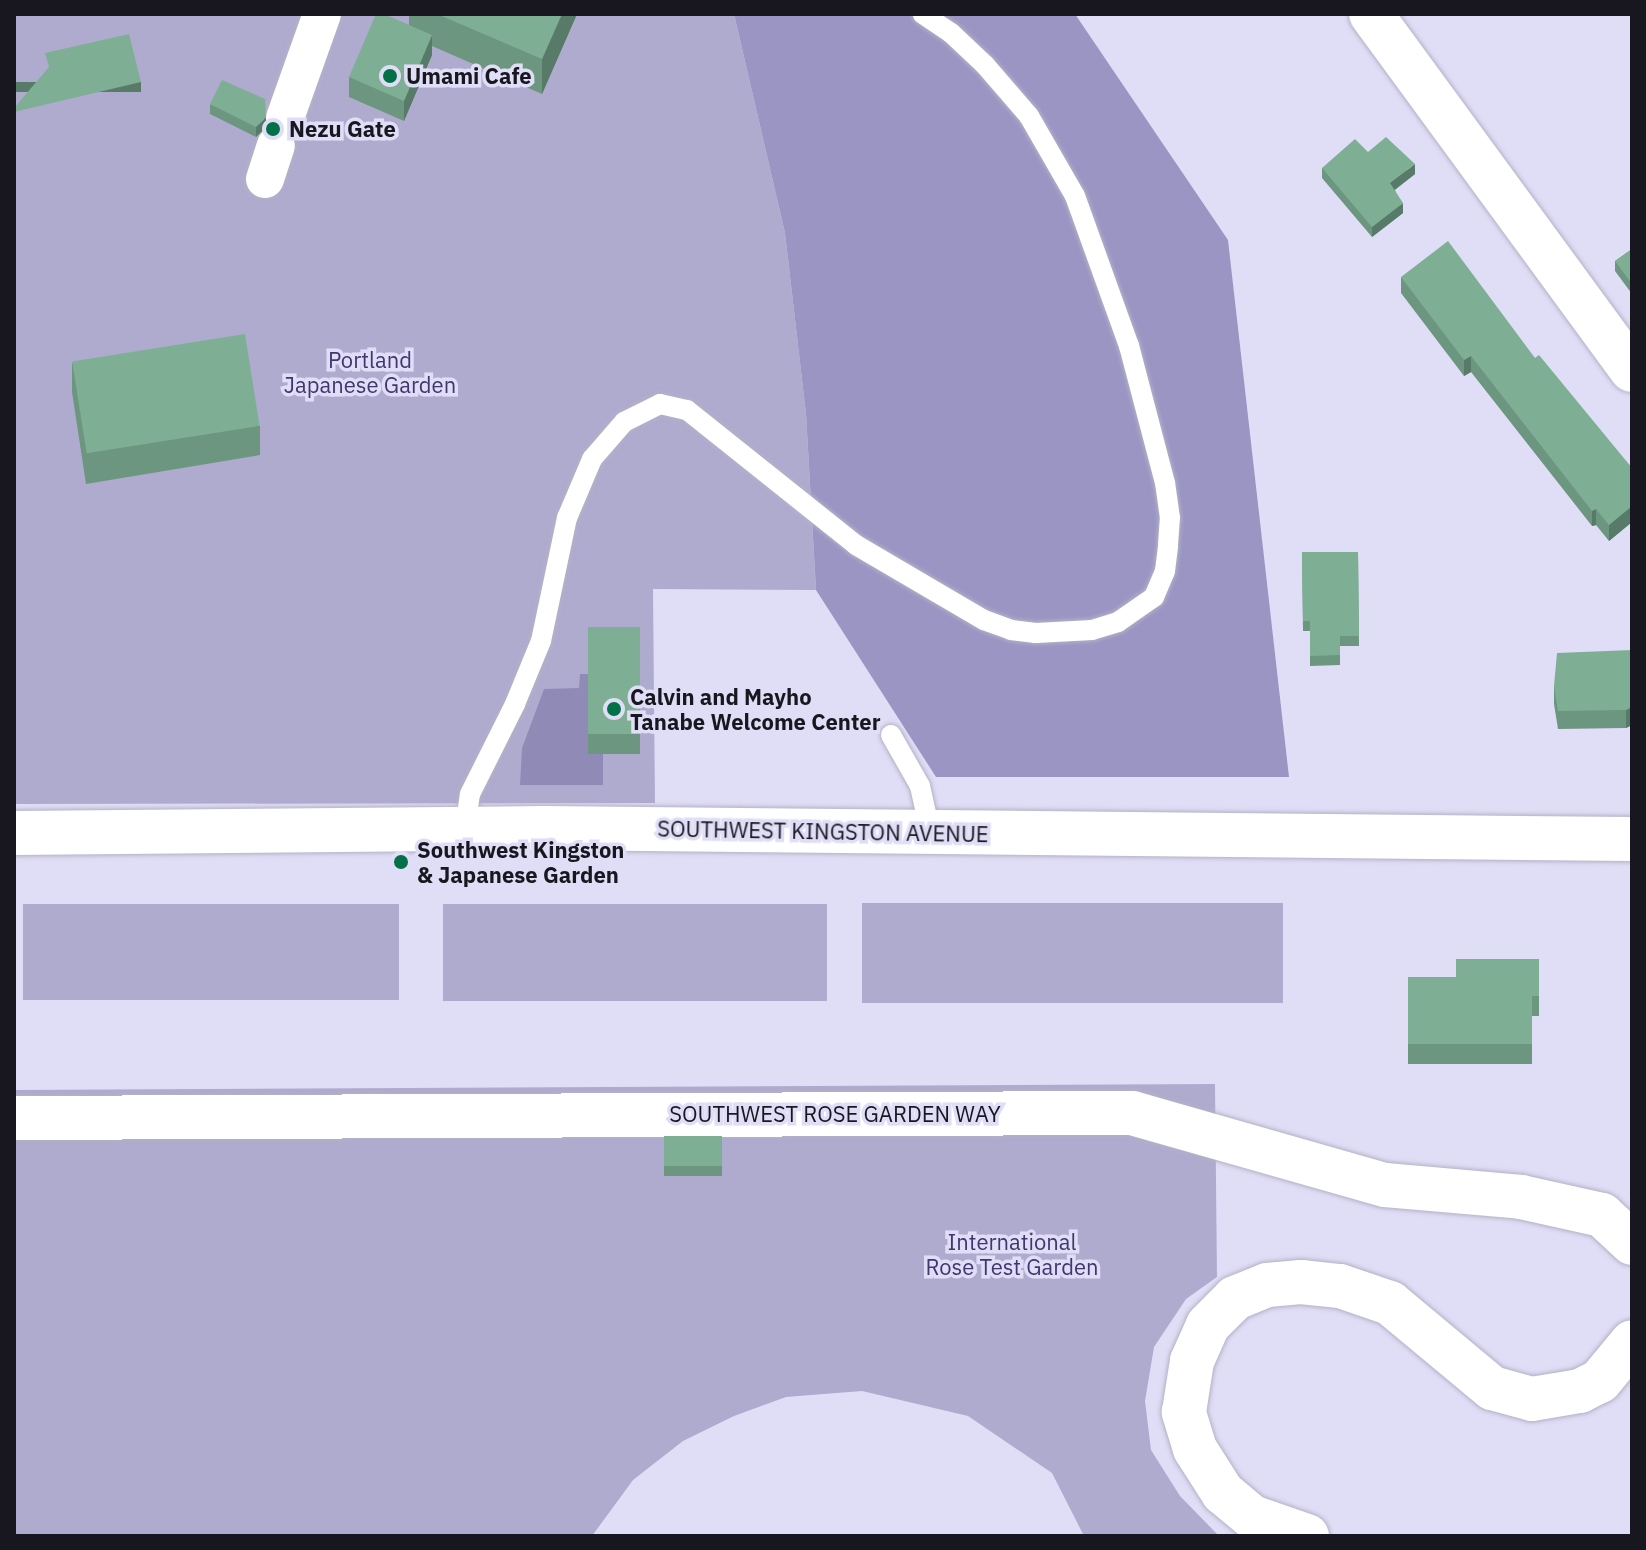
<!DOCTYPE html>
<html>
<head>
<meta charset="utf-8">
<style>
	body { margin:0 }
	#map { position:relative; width:1646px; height:1550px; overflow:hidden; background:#e0def6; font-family:"IBM Plex Sans",sans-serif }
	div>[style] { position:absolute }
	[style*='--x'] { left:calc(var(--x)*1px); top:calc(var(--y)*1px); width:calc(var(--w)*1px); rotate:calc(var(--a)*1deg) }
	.green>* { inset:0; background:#afabcf; transform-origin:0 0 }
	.forest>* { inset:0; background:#9a95c3 }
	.water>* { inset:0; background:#908ab7 }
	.roads { filter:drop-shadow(0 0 2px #b3b1c7) drop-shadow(0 0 2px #b3b1c7) }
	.lane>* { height:20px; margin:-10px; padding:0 10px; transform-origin:10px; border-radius:10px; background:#fff }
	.street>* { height:38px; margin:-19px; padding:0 19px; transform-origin:19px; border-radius:19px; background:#fff }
	.secondary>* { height:44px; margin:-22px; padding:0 22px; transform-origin:22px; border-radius:22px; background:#fff }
	.wall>* { inset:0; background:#6c967f; transform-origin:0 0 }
	.shaded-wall>* { inset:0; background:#587a68; transform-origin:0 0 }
	.building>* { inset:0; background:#7eaf94; transform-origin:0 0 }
	.dots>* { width:22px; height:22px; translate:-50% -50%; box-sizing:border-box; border:4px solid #e0def6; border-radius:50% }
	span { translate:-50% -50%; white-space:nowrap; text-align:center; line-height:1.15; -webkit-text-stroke:7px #e0def6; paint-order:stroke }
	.poi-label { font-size:22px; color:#18171f; font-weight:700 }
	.left { translate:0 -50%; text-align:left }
	.park-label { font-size:22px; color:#41366f }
	.street-label { font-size:22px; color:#18171f }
	.frame { position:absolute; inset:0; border:16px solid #18171f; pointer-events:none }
</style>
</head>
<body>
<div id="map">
	<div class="green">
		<i style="clip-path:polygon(14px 14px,734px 14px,785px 233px,806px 414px,816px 590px,653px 589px,655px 803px,14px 804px)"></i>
		<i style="left:1283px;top:903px;width:100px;height:421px;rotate:90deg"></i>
		<i style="left:23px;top:904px;width:376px;height:96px"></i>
		<i style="left:443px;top:904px;width:384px;height:97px"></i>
		<i style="clip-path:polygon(1215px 1084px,1217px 1277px,1186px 1299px,1154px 1347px,1145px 1401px,1151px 1450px,1180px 1496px,1219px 1536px,1084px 1536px,1052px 1473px,968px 1416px,862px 1391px,786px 1397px,734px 1416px,683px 1441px,633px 1480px,592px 1536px,14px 1536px,14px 1090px)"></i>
	</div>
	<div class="forest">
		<i style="clip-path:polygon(734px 14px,1075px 14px,1228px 240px,1289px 777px,936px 777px,816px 590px,806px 414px,785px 233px)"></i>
	</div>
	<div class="water">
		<i style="clip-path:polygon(580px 674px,588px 674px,588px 753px,603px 754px,603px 785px,520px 785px,522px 748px,544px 689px,579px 688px)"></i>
	</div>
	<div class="roads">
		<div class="lane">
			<i style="--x:891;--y:735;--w:59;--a:60.4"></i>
			<i style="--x:920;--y:786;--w:46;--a:77.5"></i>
			<i style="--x:465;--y:829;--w:35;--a:-82"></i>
			<i style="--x:470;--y:794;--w:101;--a:-63.4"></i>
			<i style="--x:515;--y:704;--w:68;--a:-67.6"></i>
			<i style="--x:541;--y:641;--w:126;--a:-78.1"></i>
			<i style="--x:567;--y:518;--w:64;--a:-67"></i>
			<i style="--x:592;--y:459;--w:49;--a:-49.1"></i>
			<i style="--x:624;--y:422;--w:40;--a:-26.6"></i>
			<i style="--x:660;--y:404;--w:28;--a:13"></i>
			<i style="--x:687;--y:410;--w:216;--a:38.6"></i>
			<i style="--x:856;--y:545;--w:148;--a:30.4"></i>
			<i style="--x:984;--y:620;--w:29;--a:20"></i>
			<i style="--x:1011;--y:630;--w:25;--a:7"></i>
			<i style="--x:1036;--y:633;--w:56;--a:-3.1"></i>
			<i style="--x:1092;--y:630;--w:27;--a:-17"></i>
			<i style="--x:1118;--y:622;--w:44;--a:-34.8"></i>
			<i style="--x:1154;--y:597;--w:28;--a:-67"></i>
			<i style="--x:1165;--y:571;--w:26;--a:-83"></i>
			<i style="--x:1168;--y:545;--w:27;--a:-86"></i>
			<i style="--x:1170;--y:518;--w:35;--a:-98"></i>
			<i style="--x:1165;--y:483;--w:142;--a:-104.7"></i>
			<i style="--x:1129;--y:346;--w:159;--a:-109.8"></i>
			<i style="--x:1075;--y:196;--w:92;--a:-119.9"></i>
			<i style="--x:1029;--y:116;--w:67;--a:-130.8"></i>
			<i style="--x:985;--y:65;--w:47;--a:-136.7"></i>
			<i style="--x:951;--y:33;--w:34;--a:-146"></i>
		</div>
		<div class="street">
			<i style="--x:285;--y:118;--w:110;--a:-70.4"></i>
			<i style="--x:265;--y:179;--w:35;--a:-72"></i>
		</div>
		<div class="secondary">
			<i style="--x:1371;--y:14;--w:441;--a:53.8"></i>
			<i style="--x:14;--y:833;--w:530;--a:-0.54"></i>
			<i style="--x:544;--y:828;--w:1088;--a:0.58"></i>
			<i style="--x:14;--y:1118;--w:1118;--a:-0.26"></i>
			<i style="--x:1132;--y:1113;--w:263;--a:15.9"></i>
			<i style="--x:1385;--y:1185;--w:137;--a:5"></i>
			<i style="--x:1521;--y:1197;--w:83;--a:12.5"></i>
			<i style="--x:1602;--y:1215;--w:41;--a:43"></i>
			<i style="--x:1307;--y:1536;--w:58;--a:-160.9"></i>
			<i style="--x:1252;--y:1517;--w:38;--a:-140"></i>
			<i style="--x:1223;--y:1493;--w:52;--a:-122.5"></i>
			<i style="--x:1195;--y:1449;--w:39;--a:-107"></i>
			<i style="--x:1184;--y:1412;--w:52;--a:-81.1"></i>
			<i style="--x:1192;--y:1361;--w:39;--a:-66"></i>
			<i style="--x:1208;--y:1325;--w:38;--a:-45"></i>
			<i style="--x:1235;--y:1298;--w:35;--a:-22"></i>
			<i style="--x:1267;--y:1285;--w:34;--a:-5"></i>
			<i style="--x:1301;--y:1282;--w:39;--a:6"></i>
			<i style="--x:1340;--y:1286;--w:53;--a:18.8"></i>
			<i style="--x:1390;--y:1303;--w:133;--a:39.8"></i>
			<i style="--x:1492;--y:1388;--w:41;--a:15.4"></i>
			<i style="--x:1532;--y:1399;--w:49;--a:-9.5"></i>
			<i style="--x:1580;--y:1391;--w:22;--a:-27"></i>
			<i style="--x:1600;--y:1381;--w:50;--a:-50.6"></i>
		</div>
	</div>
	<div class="wall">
		<i style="clip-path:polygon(409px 14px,577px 14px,542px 94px,432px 46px,432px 55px,404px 121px,349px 97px,349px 77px,409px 25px)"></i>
		<i style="clip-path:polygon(210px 104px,266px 127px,256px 137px,210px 114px)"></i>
		<i style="clip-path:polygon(1368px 152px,1415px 174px,1395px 190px,1403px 213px,1372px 237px,1322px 178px,1322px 168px)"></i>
		<i style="clip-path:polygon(1632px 249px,1632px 294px,1615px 271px,1615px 261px)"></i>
		<i style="clip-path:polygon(1401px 277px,1535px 358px,1632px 468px,1632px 522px,1609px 541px,1596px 525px,1592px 526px,1471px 372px,1464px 376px,1401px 293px)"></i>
		<i style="clip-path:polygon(72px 363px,260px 426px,260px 455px,86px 484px,72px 392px)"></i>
		<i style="clip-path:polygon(1302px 552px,1358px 552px,1359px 646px,1340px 646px,1340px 665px,1310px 666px,1310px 631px,1303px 631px)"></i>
		<i style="left:588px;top:627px;width:52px;height:127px"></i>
		<i style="clip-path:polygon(1632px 650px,1632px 725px,1626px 728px,1558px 729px,1554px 704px,1554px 686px)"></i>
		<i style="clip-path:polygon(1539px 959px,1539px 1016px,1532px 1016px,1532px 1064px,1408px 1064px,1408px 977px,1456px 977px)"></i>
		<i style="left:664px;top:1136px;width:58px;height:40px"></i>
	</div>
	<div class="shaded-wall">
		<i style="clip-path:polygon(562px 14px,577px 14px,542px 94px,542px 59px)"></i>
		<i style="clip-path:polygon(432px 35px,432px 55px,404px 121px,404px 101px)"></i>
		<i style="left:141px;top:82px;width:10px;height:130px;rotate:90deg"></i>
		<i style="clip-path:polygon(266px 117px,266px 127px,256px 137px,256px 127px)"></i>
		<i style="clip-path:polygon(1415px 164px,1415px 174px,1390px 193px,1390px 183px)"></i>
		<i style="clip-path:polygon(1403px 203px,1403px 213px,1372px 237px,1372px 227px)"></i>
		<i style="clip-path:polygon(1471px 356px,1471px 372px,1464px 376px,1464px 360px)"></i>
		<i style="clip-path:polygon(1632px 506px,1632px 522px,1609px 541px,1609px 525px)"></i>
		<i style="clip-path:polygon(1596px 509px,1596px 525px,1592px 526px,1592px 511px)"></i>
		<i style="clip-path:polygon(1632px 707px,1632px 725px,1626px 728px,1626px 710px)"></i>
	</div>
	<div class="building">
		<i style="clip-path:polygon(376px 14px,384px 14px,432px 35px,404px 101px,349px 77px)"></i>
		<i style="clip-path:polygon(437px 14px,562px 14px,542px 59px)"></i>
		<i style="clip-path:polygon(129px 34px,141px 82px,14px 112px,14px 108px,49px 67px,45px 53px)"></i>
		<i style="clip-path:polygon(222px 80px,265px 99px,266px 117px,256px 127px,210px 104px)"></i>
		<i style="clip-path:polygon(1386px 137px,1415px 164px,1390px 183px,1403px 203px,1372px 227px,1322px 168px,1355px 139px,1368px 152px)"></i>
		<i style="clip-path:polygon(1448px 241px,1535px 358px,1539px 355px,1632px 468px,1632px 506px,1609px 525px,1596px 509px,1592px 511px,1471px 356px,1464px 360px,1401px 277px)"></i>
		<i style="clip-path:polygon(1632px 249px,1632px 284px,1615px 261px)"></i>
		<i style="left:245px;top:334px;width:93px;height:175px;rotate:81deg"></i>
		<i style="clip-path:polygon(1302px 552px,1358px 552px,1359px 636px,1340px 636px,1340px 655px,1310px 656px,1310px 621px,1303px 621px)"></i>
		<i style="left:588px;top:627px;width:52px;height:107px"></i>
		<i style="clip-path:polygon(1632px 650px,1632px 707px,1626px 710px,1558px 711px,1554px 686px,1557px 653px)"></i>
		<i style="clip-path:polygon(1456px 959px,1539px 959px,1539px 996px,1532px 996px,1532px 1044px,1408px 1044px,1408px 977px,1456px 977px)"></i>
		<i style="left:664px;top:1136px;width:58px;height:30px"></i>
	</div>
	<div class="dots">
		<i style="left:390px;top:76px;background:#047048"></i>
		<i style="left:273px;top:129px;background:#047048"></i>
		<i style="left:614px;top:709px;background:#047048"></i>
		<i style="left:401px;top:862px;background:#047048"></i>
	</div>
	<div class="poi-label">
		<span class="left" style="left:406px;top:76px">Umami Cafe</span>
		<span class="left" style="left:289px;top:129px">Nezu Gate</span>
		<span class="left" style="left:630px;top:709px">Calvin and Mayho<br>Tanabe Welcome Center</span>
		<span class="left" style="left:417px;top:862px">Southwest Kingston<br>&amp; Japanese Garden</span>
	</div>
	<div class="park-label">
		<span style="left:370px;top:372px">Portland<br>Japanese Garden</span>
		<span style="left:1012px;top:1254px">International<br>Rose Test Garden</span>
	</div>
	<div class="street-label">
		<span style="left:823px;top:831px;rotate:1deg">SOUTHWEST KINGSTON AVENUE</span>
		<span style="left:835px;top:1114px">SOUTHWEST ROSE GARDEN WAY</span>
	</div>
	<div class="frame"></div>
</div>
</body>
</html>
